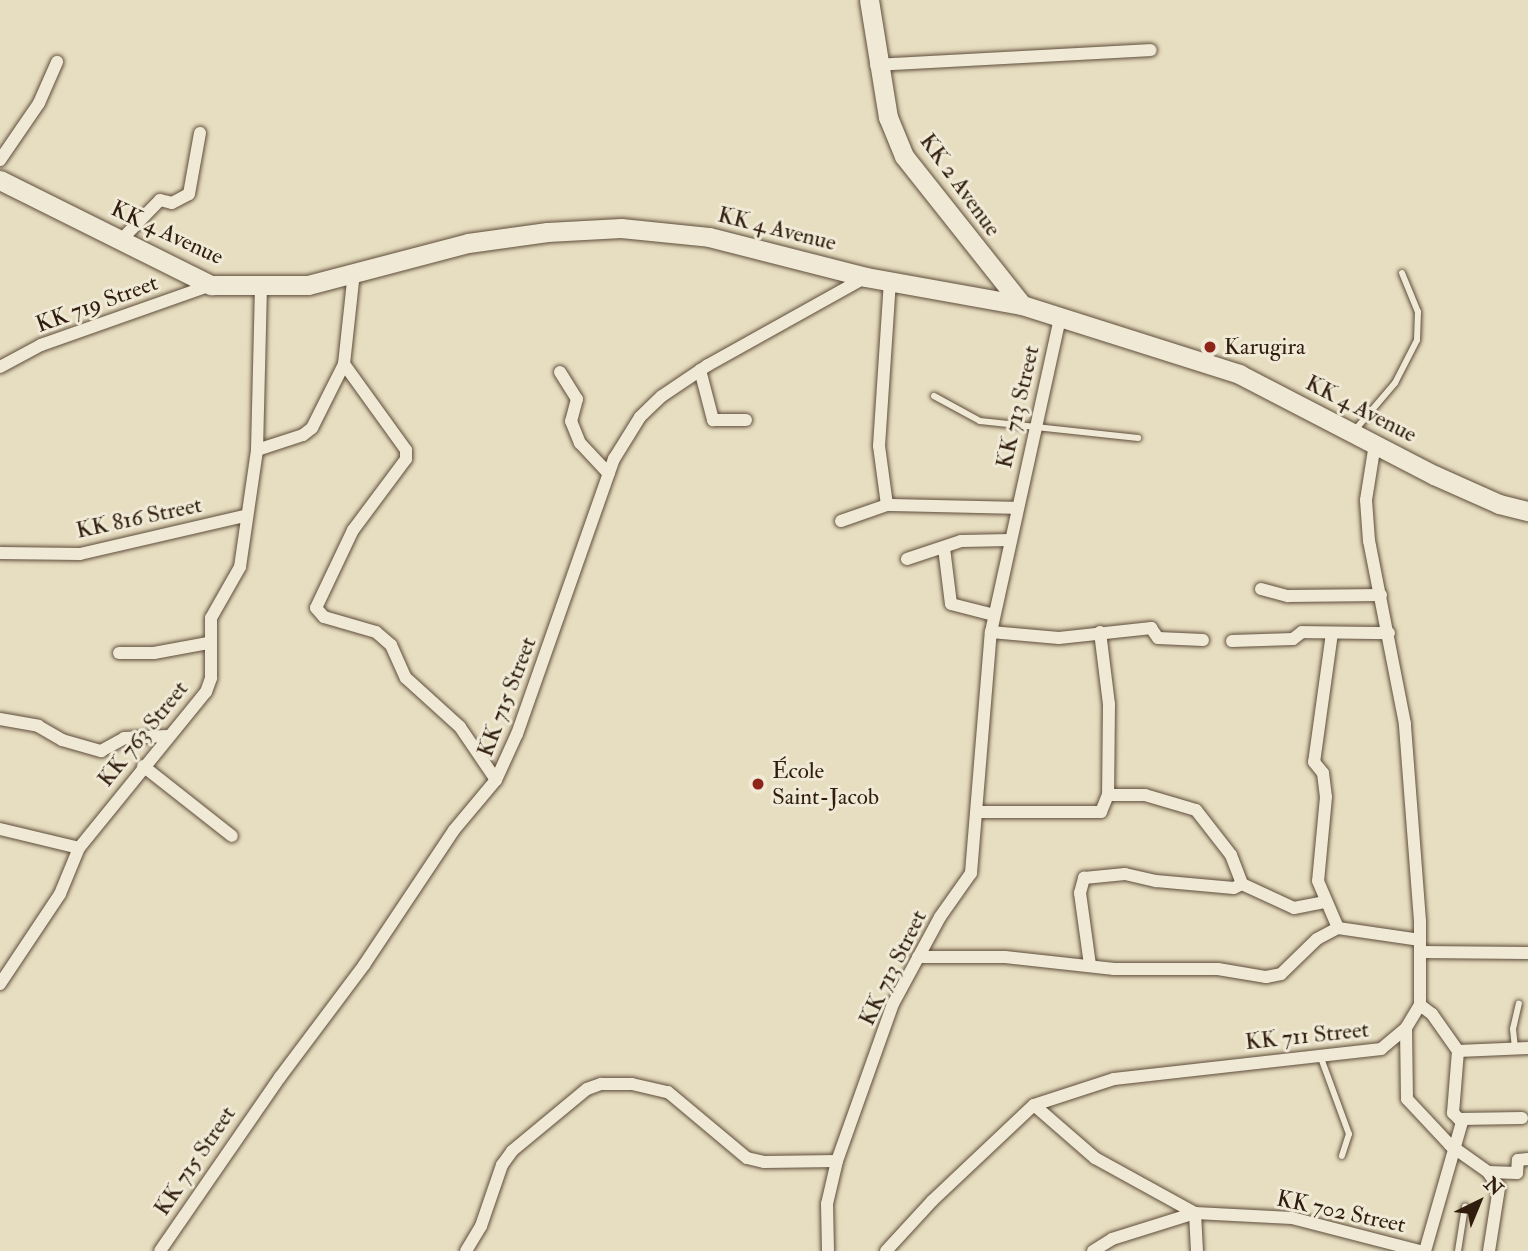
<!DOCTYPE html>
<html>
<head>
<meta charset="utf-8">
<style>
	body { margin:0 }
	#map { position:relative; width:1528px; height:1251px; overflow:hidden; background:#e7ddc0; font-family:"IM FELL Double Pica",serif }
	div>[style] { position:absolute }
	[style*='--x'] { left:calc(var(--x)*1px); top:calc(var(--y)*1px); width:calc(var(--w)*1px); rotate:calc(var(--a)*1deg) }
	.roads { filter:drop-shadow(0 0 2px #5e4d3a) drop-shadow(0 0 2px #5e4d3a) }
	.lane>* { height:6px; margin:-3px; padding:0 3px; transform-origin:3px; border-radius:3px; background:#efe9d6 }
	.street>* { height:12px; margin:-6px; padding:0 6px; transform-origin:6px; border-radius:6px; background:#efe9d6 }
	.secondary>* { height:19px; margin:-9.5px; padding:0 9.5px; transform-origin:9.5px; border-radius:9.5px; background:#efe9d6 }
	.dots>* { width:19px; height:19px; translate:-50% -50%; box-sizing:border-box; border:4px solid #efe9d6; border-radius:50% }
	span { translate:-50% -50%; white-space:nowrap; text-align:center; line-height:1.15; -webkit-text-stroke:6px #efe9d6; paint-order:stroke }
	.street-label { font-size:23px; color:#301d0d }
	.poi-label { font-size:23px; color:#301d0d }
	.left { translate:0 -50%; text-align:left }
	.north { position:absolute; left:1444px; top:1167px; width:70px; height:70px; -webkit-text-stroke:5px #efe9d6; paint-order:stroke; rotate:43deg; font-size:19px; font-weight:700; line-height:28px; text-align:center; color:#301d0d }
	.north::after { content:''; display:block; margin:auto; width:24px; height:32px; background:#301d0d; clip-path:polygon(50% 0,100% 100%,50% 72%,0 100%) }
</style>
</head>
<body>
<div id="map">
	<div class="roads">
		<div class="lane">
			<i style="--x:934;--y:396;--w:52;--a:28.5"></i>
			<i style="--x:980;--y:421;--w:159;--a:6.1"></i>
			<i style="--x:1355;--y:430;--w:62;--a:-49.6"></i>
			<i style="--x:1395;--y:383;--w:48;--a:-62.9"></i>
			<i style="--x:1417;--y:340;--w:28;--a:-88"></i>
			<i style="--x:1418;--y:312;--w:42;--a:-112.3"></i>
			<i style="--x:1515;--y:1048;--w:19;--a:-96"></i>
			<i style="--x:1513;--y:1029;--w:26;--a:-77"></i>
			<i style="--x:1321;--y:1058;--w:81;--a:69.8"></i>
			<i style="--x:1349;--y:1134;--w:23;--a:108"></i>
			<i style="--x:1458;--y:1251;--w:45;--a:-81"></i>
		</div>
		<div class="street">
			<i style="--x:876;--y:65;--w:275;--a:-3.1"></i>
			<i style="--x:0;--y:160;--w:69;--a:-55.6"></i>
			<i style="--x:39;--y:103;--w:45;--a:-66.3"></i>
			<i style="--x:121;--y:240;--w:56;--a:-45.7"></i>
			<i style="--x:160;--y:200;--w:12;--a:14"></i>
			<i style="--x:172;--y:203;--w:19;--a:-28"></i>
			<i style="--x:189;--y:194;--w:62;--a:-79.8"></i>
			<i style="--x:354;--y:272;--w:93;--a:96.2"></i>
			<i style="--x:344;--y:364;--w:106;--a:54.2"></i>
			<i style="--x:406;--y:450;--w:9;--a:90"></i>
			<i style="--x:406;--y:459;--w:89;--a:126.7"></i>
			<i style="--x:353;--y:530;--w:86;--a:115.4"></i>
			<i style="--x:316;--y:608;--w:12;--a:48"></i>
			<i style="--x:324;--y:617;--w:54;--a:16.1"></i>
			<i style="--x:376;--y:632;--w:20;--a:41"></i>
			<i style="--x:391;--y:645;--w:36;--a:66"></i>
			<i style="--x:406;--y:678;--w:73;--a:42.2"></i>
			<i style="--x:460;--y:727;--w:64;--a:55.8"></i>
			<i style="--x:0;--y:367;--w:47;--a:-28.2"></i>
			<i style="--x:41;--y:345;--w:180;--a:-19.4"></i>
			<i style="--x:700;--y:370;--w:52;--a:75.4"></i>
			<i style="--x:713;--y:420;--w:33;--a:0"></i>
			<i style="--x:560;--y:372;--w:32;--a:58"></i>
			<i style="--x:577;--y:399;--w:23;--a:105"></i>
			<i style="--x:571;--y:421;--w:24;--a:68"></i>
			<i style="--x:580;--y:443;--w:42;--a:46.9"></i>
			<i style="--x:257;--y:450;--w:48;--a:-18.1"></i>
			<i style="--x:303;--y:435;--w:11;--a:-38"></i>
			<i style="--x:312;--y:428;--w:72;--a:-63.4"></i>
			<i style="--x:887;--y:505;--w:60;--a:-97.7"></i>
			<i style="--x:879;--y:446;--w:165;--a:-86.2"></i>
			<i style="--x:841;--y:521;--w:49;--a:-19.2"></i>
			<i style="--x:887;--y:505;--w:129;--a:1.3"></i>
			<i style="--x:944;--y:548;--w:56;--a:82.9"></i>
			<i style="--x:951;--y:604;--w:44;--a:14.3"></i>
			<i style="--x:0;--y:553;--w:80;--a:0.7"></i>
			<i style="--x:80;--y:554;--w:168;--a:-13"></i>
			<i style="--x:907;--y:559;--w:57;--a:-18.4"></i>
			<i style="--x:961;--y:541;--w:49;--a:-1.2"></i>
			<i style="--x:1261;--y:589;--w:28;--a:15"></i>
			<i style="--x:1288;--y:596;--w:93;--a:-0.6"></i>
			<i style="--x:991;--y:632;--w:68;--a:5"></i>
			<i style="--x:1059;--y:638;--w:93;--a:-6.2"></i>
			<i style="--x:1151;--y:628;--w:12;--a:55"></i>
			<i style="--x:1158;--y:638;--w:45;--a:2.5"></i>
			<i style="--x:1100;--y:632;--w:73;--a:82.9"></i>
			<i style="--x:1109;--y:704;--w:91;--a:90.6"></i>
			<i style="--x:1108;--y:795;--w:37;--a:0"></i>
			<i style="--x:1145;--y:795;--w:53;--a:16.4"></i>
			<i style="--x:1196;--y:810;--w:57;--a:52.1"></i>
			<i style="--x:1231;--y:855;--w:31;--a:69"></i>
			<i style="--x:1332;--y:633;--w:130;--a:97.9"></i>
			<i style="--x:1314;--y:762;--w:14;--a:51"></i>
			<i style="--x:1323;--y:773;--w:24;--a:83"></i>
			<i style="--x:1326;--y:797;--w:84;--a:95.4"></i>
			<i style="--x:1318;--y:881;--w:51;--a:66.9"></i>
			<i style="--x:1232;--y:641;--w:61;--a:-1.9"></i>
			<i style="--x:1293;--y:639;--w:11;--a:-38"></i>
			<i style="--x:1302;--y:632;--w:87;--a:0.7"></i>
			<i style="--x:119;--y:653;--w:35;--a:0"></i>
			<i style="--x:154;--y:653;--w:55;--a:-10.5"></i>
			<i style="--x:0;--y:719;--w:39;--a:10"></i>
			<i style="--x:38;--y:726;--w:28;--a:30"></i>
			<i style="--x:62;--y:740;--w:41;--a:15.8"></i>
			<i style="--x:101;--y:751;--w:26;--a:-29"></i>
			<i style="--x:124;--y:738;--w:43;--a:-2.7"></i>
			<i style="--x:143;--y:766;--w:113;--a:38.2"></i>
			<i style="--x:977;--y:812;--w:124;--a:0"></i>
			<i style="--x:1101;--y:812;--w:18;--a:-68"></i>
			<i style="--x:0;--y:829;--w:81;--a:13.5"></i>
			<i style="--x:1420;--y:952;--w:108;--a:0.5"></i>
			<i style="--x:918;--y:957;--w:87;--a:0"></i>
			<i style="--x:1005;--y:957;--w:110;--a:6.3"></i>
			<i style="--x:1114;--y:969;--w:104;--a:0"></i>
			<i style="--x:1218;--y:969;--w:49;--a:9.5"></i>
			<i style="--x:1266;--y:977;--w:15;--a:-11"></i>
			<i style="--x:1281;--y:974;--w:50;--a:-44.2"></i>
			<i style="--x:1317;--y:939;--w:24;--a:-28"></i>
			<i style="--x:1338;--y:928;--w:83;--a:8.3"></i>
			<i style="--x:1090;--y:965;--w:73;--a:-97.9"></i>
			<i style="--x:1080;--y:893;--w:16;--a:-75"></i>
			<i style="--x:1084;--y:878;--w:41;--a:-5.6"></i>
			<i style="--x:1125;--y:874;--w:32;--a:13"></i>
			<i style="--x:1156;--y:881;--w:78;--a:5.1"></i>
			<i style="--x:1234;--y:888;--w:9;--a:-27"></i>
			<i style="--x:1242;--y:884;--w:57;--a:24.8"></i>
			<i style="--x:1294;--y:908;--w:32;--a:-11"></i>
			<i style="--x:0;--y:984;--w:108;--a:-56.3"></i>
			<i style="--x:60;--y:894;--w:50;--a:-67.6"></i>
			<i style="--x:79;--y:848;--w:201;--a:-50.9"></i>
			<i style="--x:206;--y:692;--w:15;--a:-70"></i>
			<i style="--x:211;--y:678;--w:60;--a:-90"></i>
			<i style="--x:211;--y:618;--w:59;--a:-60.4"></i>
			<i style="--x:240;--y:567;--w:118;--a:-81.7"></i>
			<i style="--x:257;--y:450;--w:164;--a:-88.6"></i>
			<i style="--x:1420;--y:1005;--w:15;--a:37"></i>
			<i style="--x:1432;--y:1014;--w:45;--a:54.9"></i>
			<i style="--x:1458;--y:1051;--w:70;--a:-2.5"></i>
			<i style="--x:1406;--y:1028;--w:71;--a:89.2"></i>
			<i style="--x:1407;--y:1099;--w:63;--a:46.9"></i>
			<i style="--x:1450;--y:1145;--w:47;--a:35.4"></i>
			<i style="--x:1488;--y:1172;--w:19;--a:55"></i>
			<i style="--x:1499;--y:1188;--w:64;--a:99"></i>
			<i style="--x:1034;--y:1105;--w:81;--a:41"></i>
			<i style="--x:1095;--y:1158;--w:114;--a:28.8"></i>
			<i style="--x:1195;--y:1213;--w:38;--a:87"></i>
			<i style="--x:1459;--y:1119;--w:63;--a:-0.9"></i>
			<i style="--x:1488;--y:1172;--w:29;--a:2"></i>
			<i style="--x:1517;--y:1173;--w:13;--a:-86"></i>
			<i style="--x:1518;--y:1160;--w:10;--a:-6"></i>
			<i style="--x:160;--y:1251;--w:211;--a:-55.4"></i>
			<i style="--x:280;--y:1077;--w:140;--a:-53.1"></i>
			<i style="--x:364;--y:965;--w:162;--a:-56.3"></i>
			<i style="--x:454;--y:830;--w:65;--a:-50"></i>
			<i style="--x:496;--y:780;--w:51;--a:-65.5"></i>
			<i style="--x:517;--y:734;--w:292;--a:-70.6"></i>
			<i style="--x:614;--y:459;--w:49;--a:-58.2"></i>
			<i style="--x:640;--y:417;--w:30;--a:-44"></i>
			<i style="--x:662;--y:396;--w:55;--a:-34"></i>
			<i style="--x:708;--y:365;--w:181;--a:-29.1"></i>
			<i style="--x:466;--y:1251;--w:29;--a:-59"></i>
			<i style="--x:481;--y:1226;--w:65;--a:-71"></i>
			<i style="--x:502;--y:1165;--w:17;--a:-54"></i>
			<i style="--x:512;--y:1151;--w:97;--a:-39.6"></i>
			<i style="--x:587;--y:1089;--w:15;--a:-20"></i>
			<i style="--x:601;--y:1084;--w:31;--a:0"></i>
			<i style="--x:632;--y:1084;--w:37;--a:13"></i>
			<i style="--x:668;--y:1092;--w:103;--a:39.9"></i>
			<i style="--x:747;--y:1158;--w:17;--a:13"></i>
			<i style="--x:764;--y:1162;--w:73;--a:-0.8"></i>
			<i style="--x:837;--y:1161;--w:167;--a:-70.4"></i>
			<i style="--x:893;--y:1004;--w:99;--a:-61.6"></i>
			<i style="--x:940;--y:917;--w:54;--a:-54.8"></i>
			<i style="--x:971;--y:873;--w:242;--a:-85.3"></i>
			<i style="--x:991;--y:632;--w:321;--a:-77.6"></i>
			<i style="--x:828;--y:1251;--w:47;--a:-91.2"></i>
			<i style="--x:827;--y:1204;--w:44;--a:-76.9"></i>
			<i style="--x:886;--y:1251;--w:68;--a:-47.4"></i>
			<i style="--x:932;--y:1201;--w:140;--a:-43.3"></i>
			<i style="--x:1034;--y:1105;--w:84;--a:-18"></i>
			<i style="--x:1114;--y:1079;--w:269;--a:-6.4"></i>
			<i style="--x:1381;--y:1049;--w:33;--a:-40"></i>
			<i style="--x:1406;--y:1028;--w:27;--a:-59"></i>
			<i style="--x:1420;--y:1005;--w:84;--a:-90"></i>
			<i style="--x:1420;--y:921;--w:198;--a:-94.4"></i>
			<i style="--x:1405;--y:724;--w:187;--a:-101.1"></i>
			<i style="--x:1369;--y:541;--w:41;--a:-94.2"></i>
			<i style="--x:1366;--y:500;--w:57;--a:-80.9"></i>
			<i style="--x:1093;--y:1251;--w:22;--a:-32"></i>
			<i style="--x:1112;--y:1239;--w:87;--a:-17.4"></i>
			<i style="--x:1195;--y:1213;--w:97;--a:3"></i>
			<i style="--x:1292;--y:1218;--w:132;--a:14.5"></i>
			<i style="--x:1425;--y:1251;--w:134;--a:-74"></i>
			<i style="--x:1462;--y:1122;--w:13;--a:-135"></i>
			<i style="--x:1453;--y:1113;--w:62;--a:-85.4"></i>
		</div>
		<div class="secondary">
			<i style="--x:869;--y:0;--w:119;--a:80.8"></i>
			<i style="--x:888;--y:117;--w:42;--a:67.7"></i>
			<i style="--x:904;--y:156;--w:190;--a:51.6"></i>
			<i style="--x:0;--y:180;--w:236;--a:26.5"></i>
			<i style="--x:211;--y:285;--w:97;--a:0"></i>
			<i style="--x:308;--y:285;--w:165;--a:-14.7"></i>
			<i style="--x:468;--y:243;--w:80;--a:-7.9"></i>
			<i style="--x:547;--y:232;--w:74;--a:-3.1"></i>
			<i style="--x:621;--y:228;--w:88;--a:5.8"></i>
			<i style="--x:709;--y:237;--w:162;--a:14.3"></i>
			<i style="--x:866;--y:277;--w:158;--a:10.2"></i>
			<i style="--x:1022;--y:305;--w:228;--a:17.6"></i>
			<i style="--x:1239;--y:374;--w:220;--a:27.4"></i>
			<i style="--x:1434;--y:475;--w:71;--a:24"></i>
			<i style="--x:1499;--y:504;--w:30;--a:14"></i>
		</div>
	</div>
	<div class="dots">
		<i style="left:1210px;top:347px;background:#8f2418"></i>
		<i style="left:758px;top:784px;background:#8f2418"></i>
	</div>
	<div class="street-label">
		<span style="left:960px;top:185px;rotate:54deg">KK 2 Avenue</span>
		<span style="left:777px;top:229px;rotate:14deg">KK 4 Avenue</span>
		<span style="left:167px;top:233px;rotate:25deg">KK 4 Avenue</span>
		<span style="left:97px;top:304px;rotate:-20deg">KK 719 Street</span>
		<span style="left:1018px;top:407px;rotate:-77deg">KK 713 Street</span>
		<span style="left:1361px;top:409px;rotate:27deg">KK 4 Avenue</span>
		<span style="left:139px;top:518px;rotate:-12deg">KK 816 Street</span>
		<span style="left:507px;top:697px;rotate:-69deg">KK 715 Street</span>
		<span style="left:143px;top:734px;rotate:-51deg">KK 763 Street</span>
		<span style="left:893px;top:968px;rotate:-64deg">KK 713 Street</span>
		<span style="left:1307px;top:1036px;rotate:-6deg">KK 711 Street</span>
		<span style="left:195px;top:1161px;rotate:-56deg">KK 715 Street</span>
		<span style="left:1341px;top:1212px;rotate:12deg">KK 702 Street</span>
	</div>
	<div class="poi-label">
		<span class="left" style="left:1224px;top:347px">Karugira</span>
		<span class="left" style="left:772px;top:784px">École<br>Saint-Jacob</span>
	</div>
	<div class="north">N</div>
</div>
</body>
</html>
